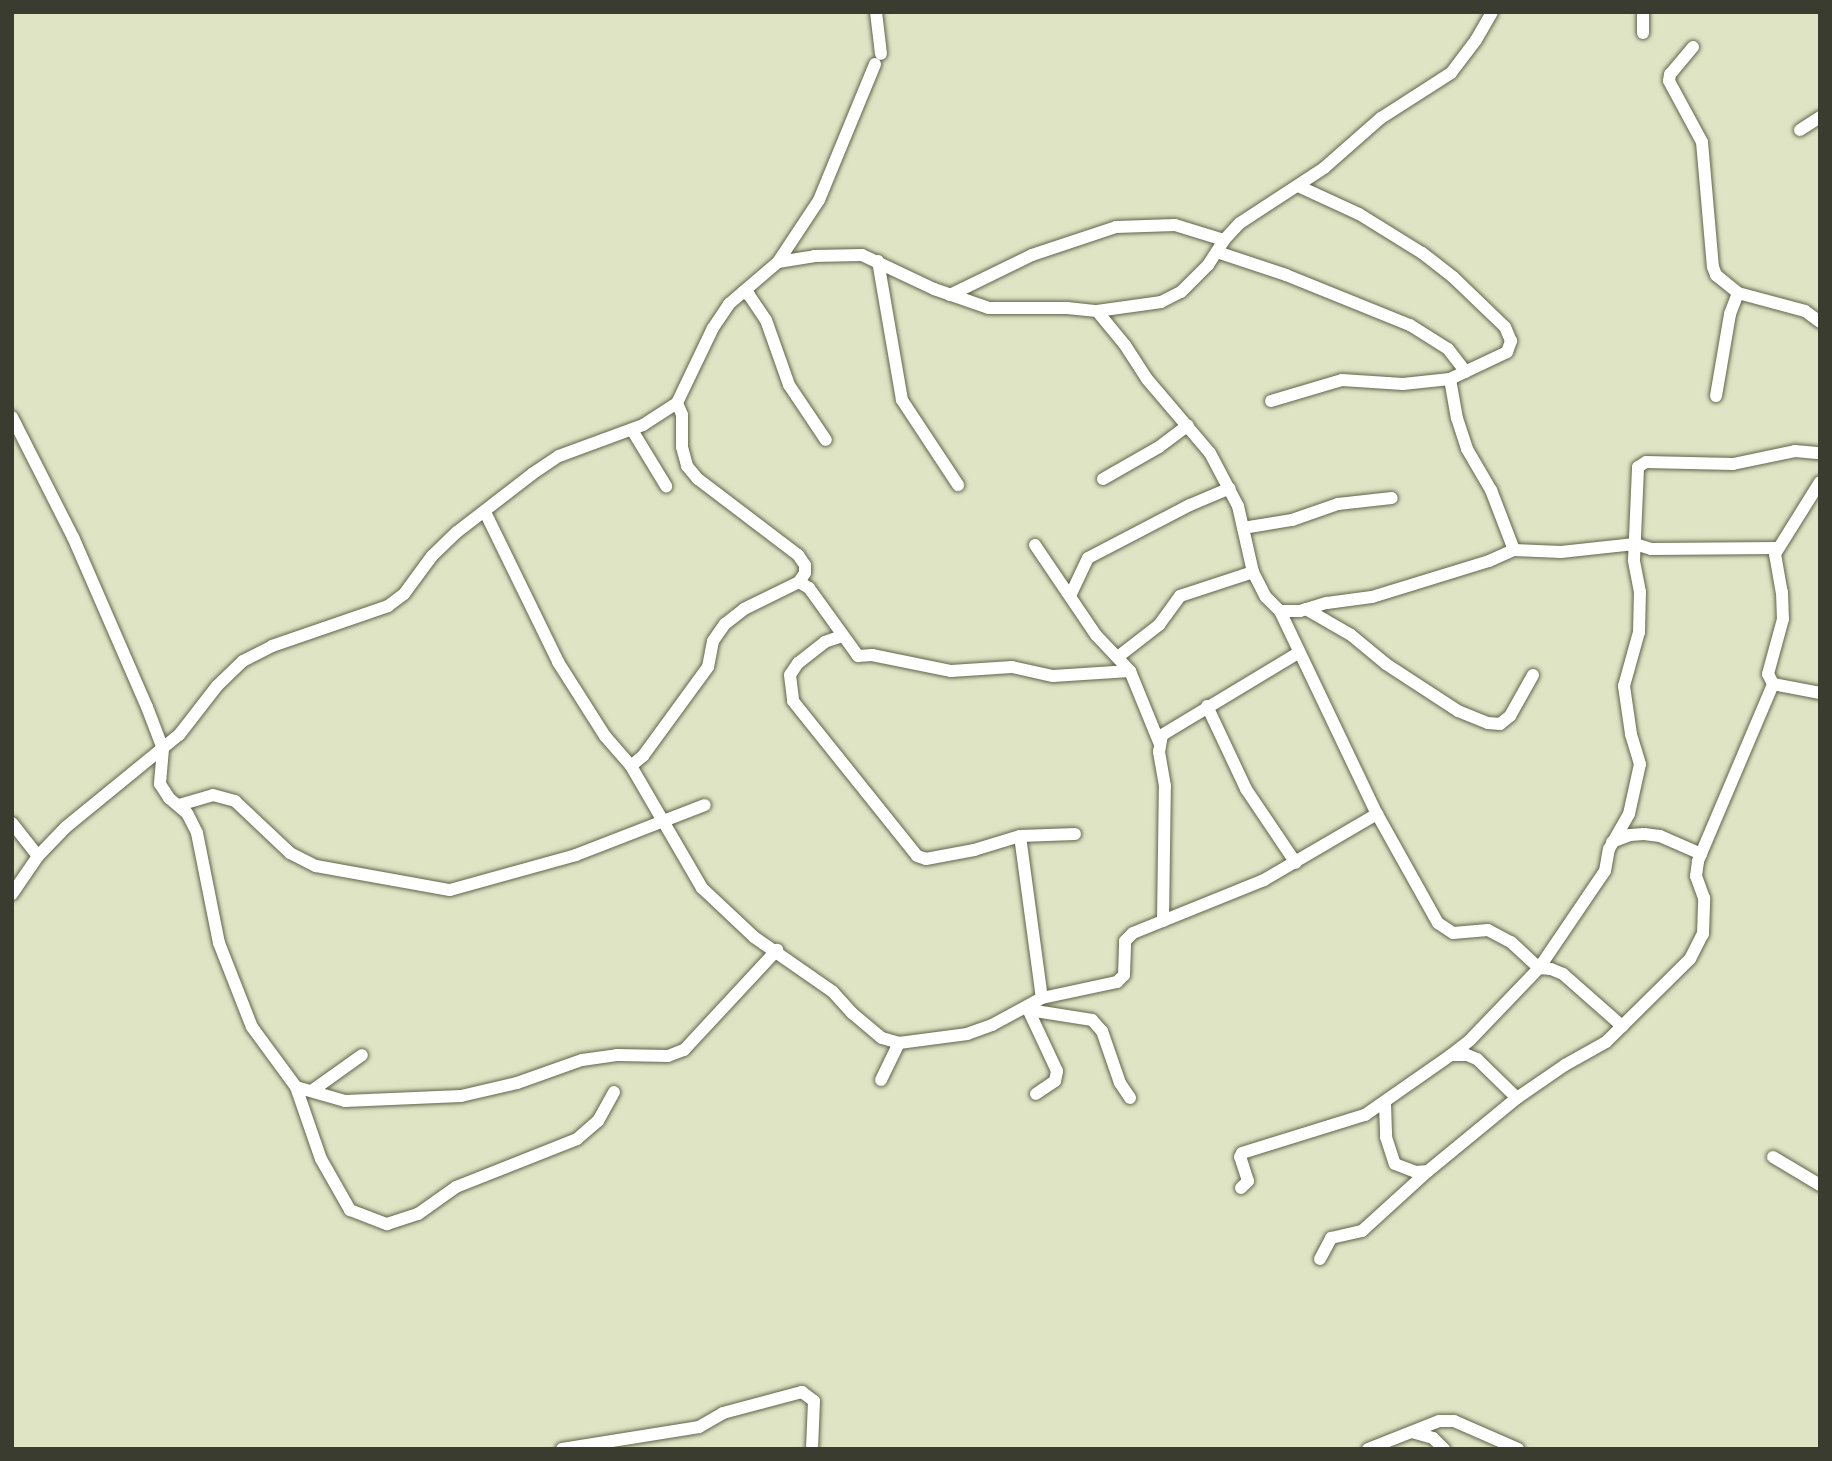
<!DOCTYPE html>
<html>
<head>
<meta charset="utf-8">
<style>
	body { margin:0 }
	#map { position:relative; width:1832px; height:1461px; overflow:hidden; background:#dfe4c5; font-family:"Open Sans",sans-serif }
	div>[style] { position:absolute }
	[style*='--x'] { left:calc(var(--x)*1px); top:calc(var(--y)*1px); width:calc(var(--w)*1px); rotate:calc(var(--a)*1deg) }
	.roads { filter:drop-shadow(0 0 2px #606449) drop-shadow(0 0 2px #606449) }
	.minor>* { height:12px; margin:-6px; padding:0 6px; transform-origin:6px; border-radius:6px; background:#fff }
	span { translate:-50% -50%; white-space:nowrap; text-align:center; line-height:1.15; -webkit-text-stroke:5px #fff; paint-order:stroke }
	.frame { position:absolute; inset:0; border:14px solid #3a3c30; pointer-events:none }
</style>
</head>
<body>
<div id="map">
	<div class="roads">
		<div class="minor">
			<i style="--x:876;--y:12;--w:42;--a:83.2"></i>
			<i style="--x:1643;--y:33;--w:21;--a:-90"></i>
			<i style="--x:1693;--y:47;--w:35;--a:130"></i>
			<i style="--x:1670;--y:74;--w:7;--a:98"></i>
			<i style="--x:1669;--y:81;--w:69;--a:61.6"></i>
			<i style="--x:1702;--y:142;--w:125;--a:85"></i>
			<i style="--x:1713;--y:267;--w:9;--a:69"></i>
			<i style="--x:1716;--y:275;--w:28;--a:39"></i>
			<i style="--x:1738;--y:293;--w:69;--a:15"></i>
			<i style="--x:1805;--y:311;--w:19;--a:36"></i>
			<i style="--x:1800;--y:130;--w:24;--a:-33"></i>
			<i style="--x:1217;--y:252;--w:73;--a:18.4"></i>
			<i style="--x:1286;--y:275;--w:134;--a:22"></i>
			<i style="--x:1410;--y:325;--w:45;--a:32.3"></i>
			<i style="--x:1448;--y:349;--w:29;--a:52"></i>
			<i style="--x:878;--y:261;--w:141;--a:80.2"></i>
			<i style="--x:902;--y:400;--w:102;--a:56.6"></i>
			<i style="--x:778;--y:262;--w:36;--a:-9"></i>
			<i style="--x:814;--y:256;--w:48;--a:-1.2"></i>
			<i style="--x:862;--y:255;--w:80;--a:25.3"></i>
			<i style="--x:934;--y:289;--w:58;--a:19.1"></i>
			<i style="--x:989;--y:308;--w:78;--a:0"></i>
			<i style="--x:1067;--y:308;--w:30;--a:6"></i>
			<i style="--x:1097;--y:311;--w:44;--a:50.5"></i>
			<i style="--x:1125;--y:345;--w:40;--a:57.1"></i>
			<i style="--x:1147;--y:379;--w:97;--a:49.6"></i>
			<i style="--x:1210;--y:453;--w:60;--a:62.2"></i>
			<i style="--x:1238;--y:506;--w:68;--a:77.2"></i>
			<i style="--x:1253;--y:572;--w:28;--a:63"></i>
			<i style="--x:1266;--y:597;--w:20;--a:45"></i>
			<i style="--x:1280;--y:611;--w:20;--a:0"></i>
			<i style="--x:1300;--y:611;--w:28;--a:-17"></i>
			<i style="--x:1327;--y:603;--w:45;--a:-7.6"></i>
			<i style="--x:1372;--y:597;--w:122;--a:-17.1"></i>
			<i style="--x:1489;--y:561;--w:27;--a:-24"></i>
			<i style="--x:1514;--y:550;--w:47;--a:2.4"></i>
			<i style="--x:1561;--y:552;--w:74;--a:-6.2"></i>
			<i style="--x:1635;--y:544;--w:17;--a:17"></i>
			<i style="--x:1651;--y:549;--w:126;--a:-0.5"></i>
			<i style="--x:743;--y:292;--w:7;--a:27"></i>
			<i style="--x:749;--y:295;--w:30;--a:56"></i>
			<i style="--x:766;--y:320;--w:69;--a:70.5"></i>
			<i style="--x:789;--y:385;--w:66;--a:56.1"></i>
			<i style="--x:950;--y:295;--w:91;--a:-26"></i>
			<i style="--x:1032;--y:255;--w:89;--a:-18.4"></i>
			<i style="--x:1116;--y:227;--w:59;--a:-1.9"></i>
			<i style="--x:1175;--y:225;--w:51;--a:17"></i>
			<i style="--x:1097;--y:311;--w:65;--a:-8"></i>
			<i style="--x:1161;--y:302;--w:22;--a:-27"></i>
			<i style="--x:1181;--y:292;--w:38;--a:-45"></i>
			<i style="--x:1208;--y:265;--w:30;--a:-57"></i>
			<i style="--x:1224;--y:240;--w:23;--a:-47"></i>
			<i style="--x:1240;--y:223;--w:100;--a:-33.2"></i>
			<i style="--x:1324;--y:168;--w:76;--a:-41.3"></i>
			<i style="--x:1381;--y:118;--w:83;--a:-32.7"></i>
			<i style="--x:1451;--y:73;--w:41;--a:-52.9"></i>
			<i style="--x:1476;--y:40;--w:32;--a:-60"></i>
			<i style="--x:1450;--y:379;--w:40;--a:80"></i>
			<i style="--x:1457;--y:418;--w:33;--a:72"></i>
			<i style="--x:1467;--y:449;--w:48;--a:59.7"></i>
			<i style="--x:1491;--y:490;--w:64;--a:69"></i>
			<i style="--x:1716;--y:396;--w:83;--a:-80.3"></i>
			<i style="--x:1730;--y:314;--w:22;--a:-69"></i>
			<i style="--x:1271;--y:401;--w:74;--a:-16.5"></i>
			<i style="--x:1342;--y:380;--w:61;--a:3.8"></i>
			<i style="--x:1403;--y:384;--w:47;--a:-6.1"></i>
			<i style="--x:1450;--y:379;--w:63;--a:-25.3"></i>
			<i style="--x:1507;--y:352;--w:12;--a:-70"></i>
			<i style="--x:1511;--y:341;--w:15;--a:-113"></i>
			<i style="--x:1505;--y:327;--w:72;--a:-136.1"></i>
			<i style="--x:1453;--y:277;--w:39;--a:-142"></i>
			<i style="--x:1422;--y:253;--w:74;--a:-148.2"></i>
			<i style="--x:1359;--y:214;--w:67;--a:-155.3"></i>
			<i style="--x:677;--y:403;--w:13;--a:67"></i>
			<i style="--x:682;--y:415;--w:32;--a:90"></i>
			<i style="--x:682;--y:447;--w:20;--a:75"></i>
			<i style="--x:687;--y:466;--w:17;--a:50"></i>
			<i style="--x:698;--y:479;--w:126;--a:37.2"></i>
			<i style="--x:798;--y:555;--w:12;--a:55"></i>
			<i style="--x:805;--y:565;--w:8;--a:90"></i>
			<i style="--x:805;--y:573;--w:11;--a:124"></i>
			<i style="--x:12;--y:417;--w:135;--a:63.1"></i>
			<i style="--x:73;--y:537;--w:185;--a:66.5"></i>
			<i style="--x:147;--y:707;--w:45;--a:69.1"></i>
			<i style="--x:163;--y:749;--w:35;--a:95"></i>
			<i style="--x:160;--y:784;--w:17;--a:57"></i>
			<i style="--x:169;--y:798;--w:23;--a:40"></i>
			<i style="--x:187;--y:813;--w:22;--a:63"></i>
			<i style="--x:197;--y:833;--w:112;--a:78.7"></i>
			<i style="--x:219;--y:943;--w:90;--a:68.6"></i>
			<i style="--x:252;--y:1027;--w:74;--a:53.7"></i>
			<i style="--x:296;--y:1087;--w:76;--a:70.9"></i>
			<i style="--x:321;--y:1159;--w:59;--a:60.4"></i>
			<i style="--x:350;--y:1210;--w:40;--a:21"></i>
			<i style="--x:387;--y:1224;--w:33;--a:-18"></i>
			<i style="--x:418;--y:1214;--w:47;--a:-35.4"></i>
			<i style="--x:456;--y:1187;--w:130;--a:-21.6"></i>
			<i style="--x:577;--y:1139;--w:28;--a:-41"></i>
			<i style="--x:598;--y:1121;--w:33;--a:-61"></i>
			<i style="--x:632;--y:430;--w:66;--a:58.7"></i>
			<i style="--x:1103;--y:479;--w:64;--a:-29.7"></i>
			<i style="--x:1159;--y:447;--w:36;--a:-37"></i>
			<i style="--x:1820;--y:482;--w:85;--a:122"></i>
			<i style="--x:1775;--y:554;--w:39;--a:80"></i>
			<i style="--x:1782;--y:592;--w:27;--a:88"></i>
			<i style="--x:1783;--y:619;--w:57;--a:105.3"></i>
			<i style="--x:1768;--y:674;--w:11;--a:63"></i>
			<i style="--x:1773;--y:684;--w:48;--a:10.8"></i>
			<i style="--x:485;--y:512;--w:167;--a:64"></i>
			<i style="--x:558;--y:662;--w:88;--a:57.6"></i>
			<i style="--x:605;--y:736;--w:40;--a:49"></i>
			<i style="--x:631;--y:766;--w:141;--a:59.8"></i>
			<i style="--x:702;--y:888;--w:71;--a:43.3"></i>
			<i style="--x:754;--y:937;--w:96;--a:34.8"></i>
			<i style="--x:833;--y:992;--w:28;--a:48"></i>
			<i style="--x:852;--y:1013;--w:39;--a:40"></i>
			<i style="--x:882;--y:1038;--w:18;--a:16"></i>
			<i style="--x:899;--y:1043;--w:69;--a:-7.5"></i>
			<i style="--x:967;--y:1034;--w:27;--a:-20"></i>
			<i style="--x:992;--y:1025;--w:57;--a:-28.4"></i>
			<i style="--x:1042;--y:998;--w:77;--a:-12"></i>
			<i style="--x:1117;--y:982;--w:10;--a:-45"></i>
			<i style="--x:1124;--y:975;--w:34;--a:-88"></i>
			<i style="--x:1125;--y:941;--w:11;--a:-45"></i>
			<i style="--x:1133;--y:933;--w:141;--a:-22"></i>
			<i style="--x:1264;--y:880;--w:131;--a:-30.3"></i>
			<i style="--x:1243;--y:528;--w:50;--a:-9.3"></i>
			<i style="--x:1292;--y:520;--w:49;--a:-19.2"></i>
			<i style="--x:1338;--y:504;--w:54;--a:-6.3"></i>
			<i style="--x:1035;--y:545;--w:109;--a:55.9"></i>
			<i style="--x:1096;--y:635;--w:50;--a:46.6"></i>
			<i style="--x:1130;--y:671;--w:77;--a:67.8"></i>
			<i style="--x:1070;--y:596;--w:42;--a:-64.7"></i>
			<i style="--x:1088;--y:558;--w:115;--a:-27.5"></i>
			<i style="--x:1190;--y:505;--w:43;--a:-23"></i>
			<i style="--x:1306;--y:609;--w:52;--a:30"></i>
			<i style="--x:1351;--y:635;--w:45;--a:39.6"></i>
			<i style="--x:1386;--y:664;--w:86;--a:33.1"></i>
			<i style="--x:1458;--y:711;--w:32;--a:22"></i>
			<i style="--x:1488;--y:723;--w:12;--a:5"></i>
			<i style="--x:1500;--y:724;--w:13;--a:-39"></i>
			<i style="--x:1510;--y:716;--w:47;--a:-60.7"></i>
			<i style="--x:1280;--y:611;--w:225;--a:64.5"></i>
			<i style="--x:1377;--y:814;--w:125;--a:60.8"></i>
			<i style="--x:1438;--y:923;--w:18;--a:34"></i>
			<i style="--x:1453;--y:933;--w:35;--a:-5"></i>
			<i style="--x:1488;--y:930;--w:26;--a:28"></i>
			<i style="--x:1511;--y:942;--w:38;--a:43"></i>
			<i style="--x:1539;--y:968;--w:12;--a:5"></i>
			<i style="--x:1551;--y:969;--w:13;--a:23"></i>
			<i style="--x:1563;--y:974;--w:79;--a:41.4"></i>
			<i style="--x:842;--y:636;--w:18;--a:161"></i>
			<i style="--x:825;--y:642;--w:34;--a:142"></i>
			<i style="--x:798;--y:663;--w:14;--a:124"></i>
			<i style="--x:790;--y:675;--w:26;--a:83"></i>
			<i style="--x:793;--y:701;--w:198;--a:51.3"></i>
			<i style="--x:917;--y:856;--w:9;--a:18"></i>
			<i style="--x:926;--y:859;--w:49;--a:-10.6"></i>
			<i style="--x:974;--y:850;--w:48;--a:-16.9"></i>
			<i style="--x:1020;--y:836;--w:55;--a:-2.1"></i>
			<i style="--x:1119;--y:656;--w:51;--a:-37.8"></i>
			<i style="--x:1159;--y:625;--w:36;--a:-54"></i>
			<i style="--x:1180;--y:596;--w:77;--a:-18.2"></i>
			<i style="--x:1207;--y:706;--w:92;--a:64.8"></i>
			<i style="--x:1246;--y:789;--w:89;--a:56"></i>
			<i style="--x:631;--y:766;--w:16;--a:-40"></i>
			<i style="--x:643;--y:756;--w:110;--a:-53.9"></i>
			<i style="--x:708;--y:667;--w:26;--a:-79"></i>
			<i style="--x:713;--y:641;--w:21;--a:-55"></i>
			<i style="--x:725;--y:624;--w:24;--a:-38"></i>
			<i style="--x:744;--y:609;--w:61;--a:-26.1"></i>
			<i style="--x:799;--y:582;--w:12;--a:31"></i>
			<i style="--x:809;--y:588;--w:84;--a:54.2"></i>
			<i style="--x:858;--y:656;--w:14;--a:-4"></i>
			<i style="--x:872;--y:655;--w:81;--a:11.4"></i>
			<i style="--x:951;--y:671;--w:61;--a:-3.8"></i>
			<i style="--x:1012;--y:667;--w:42;--a:12.4"></i>
			<i style="--x:1053;--y:676;--w:77;--a:-3.7"></i>
			<i style="--x:179;--y:805;--w:35;--a:-16"></i>
			<i style="--x:213;--y:795;--w:23;--a:15"></i>
			<i style="--x:235;--y:801;--w:76;--a:43.4"></i>
			<i style="--x:290;--y:853;--w:29;--a:27"></i>
			<i style="--x:316;--y:866;--w:136;--a:10.2"></i>
			<i style="--x:450;--y:890;--w:131;--a:-15.5"></i>
			<i style="--x:576;--y:855;--w:138;--a:-21.2"></i>
			<i style="--x:12;--y:823;--w:42;--a:51.8"></i>
			<i style="--x:1020;--y:836;--w:163;--a:82.3"></i>
			<i style="--x:1612;--y:842;--w:19;--a:-21"></i>
			<i style="--x:1630;--y:835;--w:14;--a:-4"></i>
			<i style="--x:1644;--y:834;--w:16;--a:7"></i>
			<i style="--x:1660;--y:836;--w:45;--a:23.7"></i>
			<i style="--x:12;--y:894;--w:46;--a:-55.6"></i>
			<i style="--x:38;--y:856;--w:40;--a:-46"></i>
			<i style="--x:66;--y:827;--w:146;--a:-39.2"></i>
			<i style="--x:179;--y:735;--w:62;--a:-52.2"></i>
			<i style="--x:217;--y:686;--w:36;--a:-44"></i>
			<i style="--x:243;--y:661;--w:33;--a:-27"></i>
			<i style="--x:272;--y:646;--w:123;--a:-19"></i>
			<i style="--x:388;--y:606;--w:20;--a:-37"></i>
			<i style="--x:404;--y:594;--w:47;--a:-53.6"></i>
			<i style="--x:432;--y:556;--w:35;--a:-44"></i>
			<i style="--x:457;--y:532;--w:95;--a:-37.7"></i>
			<i style="--x:532;--y:474;--w:32;--a:-34"></i>
			<i style="--x:559;--y:456;--w:90;--a:-20.3"></i>
			<i style="--x:643;--y:425;--w:40;--a:-32.9"></i>
			<i style="--x:677;--y:403;--w:83;--a:-64.4"></i>
			<i style="--x:713;--y:328;--w:29;--a:-56"></i>
			<i style="--x:729;--y:304;--w:65;--a:-40.6"></i>
			<i style="--x:778;--y:262;--w:74;--a:-56.5"></i>
			<i style="--x:819;--y:200;--w:147;--a:-67.6"></i>
			<i style="--x:1163;--y:921;--w:135;--a:-89.2"></i>
			<i style="--x:1165;--y:786;--w:35;--a:-100"></i>
			<i style="--x:1159;--y:752;--w:17;--a:-80"></i>
			<i style="--x:1162;--y:735;--w:159;--a:-31.1"></i>
			<i style="--x:1027;--y:1007;--w:71;--a:64.9"></i>
			<i style="--x:1057;--y:1071;--w:10;--a:101"></i>
			<i style="--x:1055;--y:1081;--w:23;--a:146"></i>
			<i style="--x:1029;--y:1010;--w:64;--a:9"></i>
			<i style="--x:1092;--y:1020;--w:15;--a:48"></i>
			<i style="--x:1102;--y:1031;--w:55;--a:70.9"></i>
			<i style="--x:1120;--y:1083;--w:18;--a:56"></i>
			<i style="--x:1451;--y:1055;--w:24;--a:-38"></i>
			<i style="--x:1470;--y:1040;--w:100;--a:-46.2"></i>
			<i style="--x:1539;--y:968;--w:117;--a:-55.8"></i>
			<i style="--x:1605;--y:871;--w:22;--a:-80"></i>
			<i style="--x:1609;--y:849;--w:40;--a:-60.3"></i>
			<i style="--x:1629;--y:814;--w:51;--a:-77.6"></i>
			<i style="--x:1640;--y:764;--w:31;--a:-107"></i>
			<i style="--x:1631;--y:734;--w:49;--a:-98.3"></i>
			<i style="--x:1624;--y:686;--w:56;--a:-74.5"></i>
			<i style="--x:1639;--y:632;--w:40;--a:-88.6"></i>
			<i style="--x:1640;--y:592;--w:33;--a:-101"></i>
			<i style="--x:1634;--y:560;--w:93;--a:-87.5"></i>
			<i style="--x:1638;--y:467;--w:9;--a:-32"></i>
			<i style="--x:1646;--y:462;--w:87;--a:1.3"></i>
			<i style="--x:1733;--y:464;--w:63;--a:-11.8"></i>
			<i style="--x:1795;--y:451;--w:25;--a:5"></i>
			<i style="--x:881;--y:1080;--w:41;--a:-64.1"></i>
			<i style="--x:296;--y:1087;--w:51;--a:15.9"></i>
			<i style="--x:345;--y:1101;--w:116;--a:-2.5"></i>
			<i style="--x:461;--y:1096;--w:57;--a:-13.1"></i>
			<i style="--x:517;--y:1083;--w:69;--a:-19.5"></i>
			<i style="--x:582;--y:1060;--w:35;--a:-8"></i>
			<i style="--x:617;--y:1055;--w:51;--a:1.1"></i>
			<i style="--x:668;--y:1056;--w:17;--a:-21"></i>
			<i style="--x:684;--y:1050;--w:137;--a:-47.1"></i>
			<i style="--x:313;--y:1090;--w:60;--a:-35.5"></i>
			<i style="--x:1385;--y:1104;--w:33;--a:88"></i>
			<i style="--x:1386;--y:1137;--w:28;--a:72"></i>
			<i style="--x:1395;--y:1164;--w:22;--a:21"></i>
			<i style="--x:1416;--y:1172;--w:12;--a:-5"></i>
			<i style="--x:1773;--y:1157;--w:55;--a:30.8"></i>
			<i style="--x:1241;--y:1188;--w:10;--a:-45"></i>
			<i style="--x:1248;--y:1181;--w:25;--a:-108"></i>
			<i style="--x:1240;--y:1157;--w:4;--a:-63"></i>
			<i style="--x:1242;--y:1153;--w:129;--a:-17.2"></i>
			<i style="--x:1365;--y:1115;--w:105;--a:-34.9"></i>
			<i style="--x:1451;--y:1055;--w:16;--a:0"></i>
			<i style="--x:1467;--y:1055;--w:11;--a:22"></i>
			<i style="--x:1477;--y:1059;--w:56;--a:44.3"></i>
			<i style="--x:1320;--y:1259;--w:24;--a:-62"></i>
			<i style="--x:1331;--y:1238;--w:32;--a:-13"></i>
			<i style="--x:1362;--y:1231;--w:89;--a:-42.3"></i>
			<i style="--x:1428;--y:1171;--w:115;--a:-39.4"></i>
			<i style="--x:1517;--y:1098;--w:58;--a:-34.5"></i>
			<i style="--x:1565;--y:1065;--w:47;--a:-29.3"></i>
			<i style="--x:1606;--y:1042;--w:118;--a:-44.7"></i>
			<i style="--x:1690;--y:959;--w:28;--a:-63"></i>
			<i style="--x:1703;--y:934;--w:36;--a:-88"></i>
			<i style="--x:1704;--y:898;--w:23;--a:-110"></i>
			<i style="--x:1696;--y:876;--w:15;--a:-82"></i>
			<i style="--x:1698;--y:861;--w:192;--a:-67"></i>
			<i style="--x:1412;--y:1432;--w:22;--a:16"></i>
			<i style="--x:1433;--y:1438;--w:16;--a:45"></i>
			<i style="--x:562;--y:1449;--w:139;--a:-9.1"></i>
			<i style="--x:699;--y:1427;--w:28;--a:-30"></i>
			<i style="--x:723;--y:1413;--w:82;--a:-14.9"></i>
			<i style="--x:802;--y:1392;--w:15;--a:37"></i>
			<i style="--x:814;--y:1401;--w:48;--a:92.4"></i>
			<i style="--x:1368;--y:1449;--w:76;--a:-21.5"></i>
			<i style="--x:1439;--y:1421;--w:15;--a:0"></i>
			<i style="--x:1454;--y:1421;--w:70;--a:23.6"></i>
		</div>
	</div>
	<div class="frame"></div>
</div>
</body>
</html>
